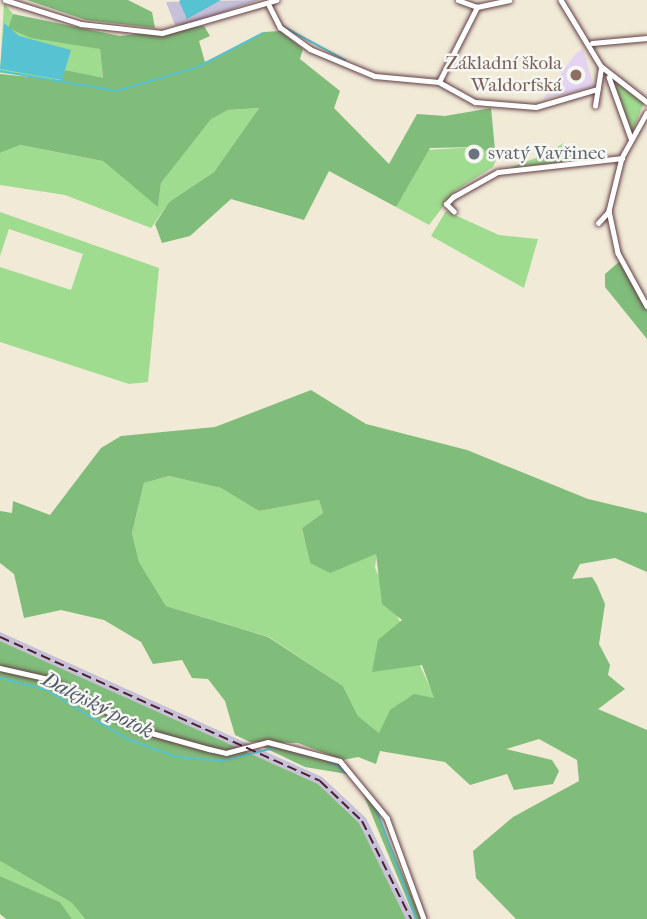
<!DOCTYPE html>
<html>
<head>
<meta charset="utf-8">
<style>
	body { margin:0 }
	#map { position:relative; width:647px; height:919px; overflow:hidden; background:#f1ead7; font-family:"IM FELL French Canon",serif }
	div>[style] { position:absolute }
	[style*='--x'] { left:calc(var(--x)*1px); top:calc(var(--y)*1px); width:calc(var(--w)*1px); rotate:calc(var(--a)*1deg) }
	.built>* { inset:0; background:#e4d3f1 }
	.industrial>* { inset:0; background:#c6c0d9 }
	.green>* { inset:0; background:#a0dc90 }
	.forest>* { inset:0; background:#80bc7a }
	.water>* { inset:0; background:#57c2d1 }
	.stream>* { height:2px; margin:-1px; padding:0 1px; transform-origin:1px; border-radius:1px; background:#57c2d1 }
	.roads { filter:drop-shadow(0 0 2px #633d45) drop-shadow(0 0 2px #633d45) }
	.street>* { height:4.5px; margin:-2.25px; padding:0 2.25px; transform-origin:2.25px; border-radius:2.25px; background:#fff }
	.rail>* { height:2px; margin-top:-1px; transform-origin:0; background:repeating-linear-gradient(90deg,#4a1f2b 0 10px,transparent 0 15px) }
	.dots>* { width:19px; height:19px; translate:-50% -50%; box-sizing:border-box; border:4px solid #f6f6f2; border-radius:50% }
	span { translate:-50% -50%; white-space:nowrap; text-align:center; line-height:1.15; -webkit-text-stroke:5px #f6f6f2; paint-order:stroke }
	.education-label { font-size:19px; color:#785e54 }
	.right { translate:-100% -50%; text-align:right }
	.worship-label { font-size:19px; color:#5b616d }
	.left { translate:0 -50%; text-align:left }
	.water-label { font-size:21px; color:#4f5865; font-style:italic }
</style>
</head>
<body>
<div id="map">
	<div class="built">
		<i style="clip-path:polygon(583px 49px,594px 87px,543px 99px,576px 53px)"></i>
	</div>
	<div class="industrial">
		<i style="clip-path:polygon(259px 0,185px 25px,175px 25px,166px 2px)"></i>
		<i style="clip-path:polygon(0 632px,322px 777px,366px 818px,415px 919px,406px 919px,359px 823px,318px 784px,0 641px)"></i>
	</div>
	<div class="green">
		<i style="clip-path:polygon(4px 3px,13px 14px,8px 28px,100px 49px,103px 79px,65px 70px,62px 80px,0 73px)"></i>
		<i style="clip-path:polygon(611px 80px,644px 102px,632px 133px,630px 132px)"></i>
		<i style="clip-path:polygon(259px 108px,214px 172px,169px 202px,151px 228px,65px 195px,0 185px,0 153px,19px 145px,103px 161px,158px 206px,161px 183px,211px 118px,228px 110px)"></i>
		<i style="clip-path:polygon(564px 143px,575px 161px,509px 168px,541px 156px)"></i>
		<i style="clip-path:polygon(481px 147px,496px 160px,493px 167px,455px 191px,429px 225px,396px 207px,424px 150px)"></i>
		<i style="clip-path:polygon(446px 211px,499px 235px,538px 239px,524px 288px,431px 236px)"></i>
		<i style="clip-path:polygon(0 212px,159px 268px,148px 382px,129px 384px,0 342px,0 267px,71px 290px,83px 254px,9px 229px,0 256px)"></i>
		<i style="clip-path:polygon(169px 476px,221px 488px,259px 511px,319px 500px,323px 513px,302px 528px,310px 563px,330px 572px,377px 553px,375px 568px,435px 698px,379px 733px,358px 716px,343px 686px,269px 637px,166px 606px,139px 562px,132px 533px,144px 483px)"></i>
		<i style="clip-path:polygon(0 861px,72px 903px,85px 919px,72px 919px,60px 902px,0 876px)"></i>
	</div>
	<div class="forest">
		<i style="clip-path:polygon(27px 0,128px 0,152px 12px,155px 28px,86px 20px)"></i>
		<i style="clip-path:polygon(13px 14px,120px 36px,204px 26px,210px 36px,199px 41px,205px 62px,264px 32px,280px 31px,303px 49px,300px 59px,340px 91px,334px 108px,389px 164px,417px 114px,445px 116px,491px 108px,496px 160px,481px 147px,430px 148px,396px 207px,329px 171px,304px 220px,231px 199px,190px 236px,162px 243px,155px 224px,169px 202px,214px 172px,259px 108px,228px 110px,211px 119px,161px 183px,158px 207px,103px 161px,20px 145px,0 153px,0 74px,61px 80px,65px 70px,103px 78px,100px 49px,31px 38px,8px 28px)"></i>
		<i style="clip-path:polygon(620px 261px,647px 310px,647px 339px,605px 287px,605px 274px)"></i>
		<i style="clip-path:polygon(evenodd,311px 390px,366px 424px,467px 450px,588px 499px,647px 513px,647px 572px,615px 558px,580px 564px,572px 579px,592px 577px,597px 585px,605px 604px,599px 644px,610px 665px,608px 675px,625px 689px,598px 709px,647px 730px,647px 919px,516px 919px,476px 878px,473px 851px,513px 817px,579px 781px,577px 760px,539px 739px,506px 749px,552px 760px,559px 771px,553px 784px,514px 790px,507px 774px,470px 785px,445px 762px,380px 751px,376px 764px,358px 757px,343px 760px,298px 743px,250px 742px,235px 735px,225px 701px,208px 679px,192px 678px,182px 660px,153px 664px,141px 642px,104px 620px,61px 610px,24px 618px,14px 574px,0 563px,0 511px,12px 513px,13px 501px,50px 515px,101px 448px,121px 436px,215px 427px,311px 390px,169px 476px,221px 488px,259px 511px,319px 500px,323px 513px,302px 528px,310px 563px,330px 573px,376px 554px,382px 604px,402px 620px,378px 640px,372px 672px,422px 665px,434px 698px,414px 694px,390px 710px,379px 733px,358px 716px,343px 686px,268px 637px,166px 606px,139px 562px,132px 533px,144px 483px,169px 476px)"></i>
		<i style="clip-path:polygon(0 641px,318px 784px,359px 823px,406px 919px,85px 919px,72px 903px,0 861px)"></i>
		<i style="clip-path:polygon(270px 744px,321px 754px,346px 768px,371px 797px,421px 919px,415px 919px,362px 791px,347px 774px,305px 767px,263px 747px)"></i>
		<i style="clip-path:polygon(0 876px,60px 902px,72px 919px,6px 919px,0 914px)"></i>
	</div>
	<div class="water">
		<i style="clip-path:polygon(221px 0,187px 19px,179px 1px,181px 0)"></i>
		<i style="clip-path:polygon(4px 23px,19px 36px,71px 50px,62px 80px,0 69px)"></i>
	</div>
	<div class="stream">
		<i style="--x:282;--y:26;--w:72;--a:28.4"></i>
		<i style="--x:0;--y:71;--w:118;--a:9.8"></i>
		<i style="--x:116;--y:91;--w:85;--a:-16.3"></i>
		<i style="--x:198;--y:67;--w:73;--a:-27.6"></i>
		<i style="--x:0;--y:678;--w:49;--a:14.3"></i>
		<i style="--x:47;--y:690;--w:94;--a:31.5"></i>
		<i style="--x:127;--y:739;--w:53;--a:19.8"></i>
		<i style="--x:177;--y:757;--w:45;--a:5.1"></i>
		<i style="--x:222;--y:761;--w:58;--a:-14"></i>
		<i style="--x:327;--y:760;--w:25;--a:34"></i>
		<i style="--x:376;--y:808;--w:118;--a:70.2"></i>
	</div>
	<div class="roads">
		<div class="street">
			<i style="--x:5;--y:0;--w:80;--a:17.5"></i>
			<i style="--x:81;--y:24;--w:81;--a:6.3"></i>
			<i style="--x:162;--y:33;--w:119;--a:-16.1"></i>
			<i style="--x:458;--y:0;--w:20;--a:20"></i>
			<i style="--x:477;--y:7;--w:33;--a:-12"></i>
			<i style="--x:561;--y:0;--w:77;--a:58.8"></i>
			<i style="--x:601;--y:66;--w:58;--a:38"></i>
			<i style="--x:269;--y:5;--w:25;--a:63"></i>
			<i style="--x:280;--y:27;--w:37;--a:36"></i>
			<i style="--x:310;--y:49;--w:70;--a:22.6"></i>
			<i style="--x:375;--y:76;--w:64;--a:5.4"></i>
			<i style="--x:439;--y:82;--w:41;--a:29.1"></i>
			<i style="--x:475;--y:102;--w:61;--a:4.7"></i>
			<i style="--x:536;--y:107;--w:64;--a:-16.4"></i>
			<i style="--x:592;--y:43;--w:55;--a:-5.2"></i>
			<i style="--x:609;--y:77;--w:65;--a:70.2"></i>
			<i style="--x:439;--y:82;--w:84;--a:-63.1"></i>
			<i style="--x:595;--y:106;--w:39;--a:-81"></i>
			<i style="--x:647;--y:113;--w:51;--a:119.1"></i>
			<i style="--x:622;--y:158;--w:55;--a:103.8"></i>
			<i style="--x:609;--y:211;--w:43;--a:77.9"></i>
			<i style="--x:618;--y:253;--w:60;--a:61.3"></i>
			<i style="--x:454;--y:212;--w:11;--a:-135"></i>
			<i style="--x:446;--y:204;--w:10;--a:-45"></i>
			<i style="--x:453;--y:197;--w:51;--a:-29.1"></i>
			<i style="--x:498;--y:172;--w:125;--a:-6.4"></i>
			<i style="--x:598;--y:223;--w:16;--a:-47"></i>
			<i style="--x:0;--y:668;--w:50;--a:12.7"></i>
			<i style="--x:49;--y:679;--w:105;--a:29"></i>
			<i style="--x:141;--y:730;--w:71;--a:15.6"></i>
			<i style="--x:209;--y:749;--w:17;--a:13"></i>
			<i style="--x:226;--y:753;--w:43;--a:-14.7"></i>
			<i style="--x:268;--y:742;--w:74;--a:14.8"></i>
			<i style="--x:340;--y:761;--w:74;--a:50.5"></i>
			<i style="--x:387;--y:818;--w:108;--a:69.9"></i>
		</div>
	</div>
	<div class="rail">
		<i style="--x:0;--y:637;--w:351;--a:24.2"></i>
		<i style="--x:320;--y:781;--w:58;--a:43.6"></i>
		<i style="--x:362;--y:821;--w:110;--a:63.4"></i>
	</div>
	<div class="dots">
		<i style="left:576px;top:75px;background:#8d6e63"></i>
		<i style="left:474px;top:154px;background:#6b7280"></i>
	</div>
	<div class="education-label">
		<span class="right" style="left:562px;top:75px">Základní škola<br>Waldorfská</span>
	</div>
	<div class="worship-label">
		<span class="left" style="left:488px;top:154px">svatý Vavřinec</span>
	</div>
	<div class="water-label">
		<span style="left:98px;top:705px;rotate:27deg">Dalejský potok</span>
	</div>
</div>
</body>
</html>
